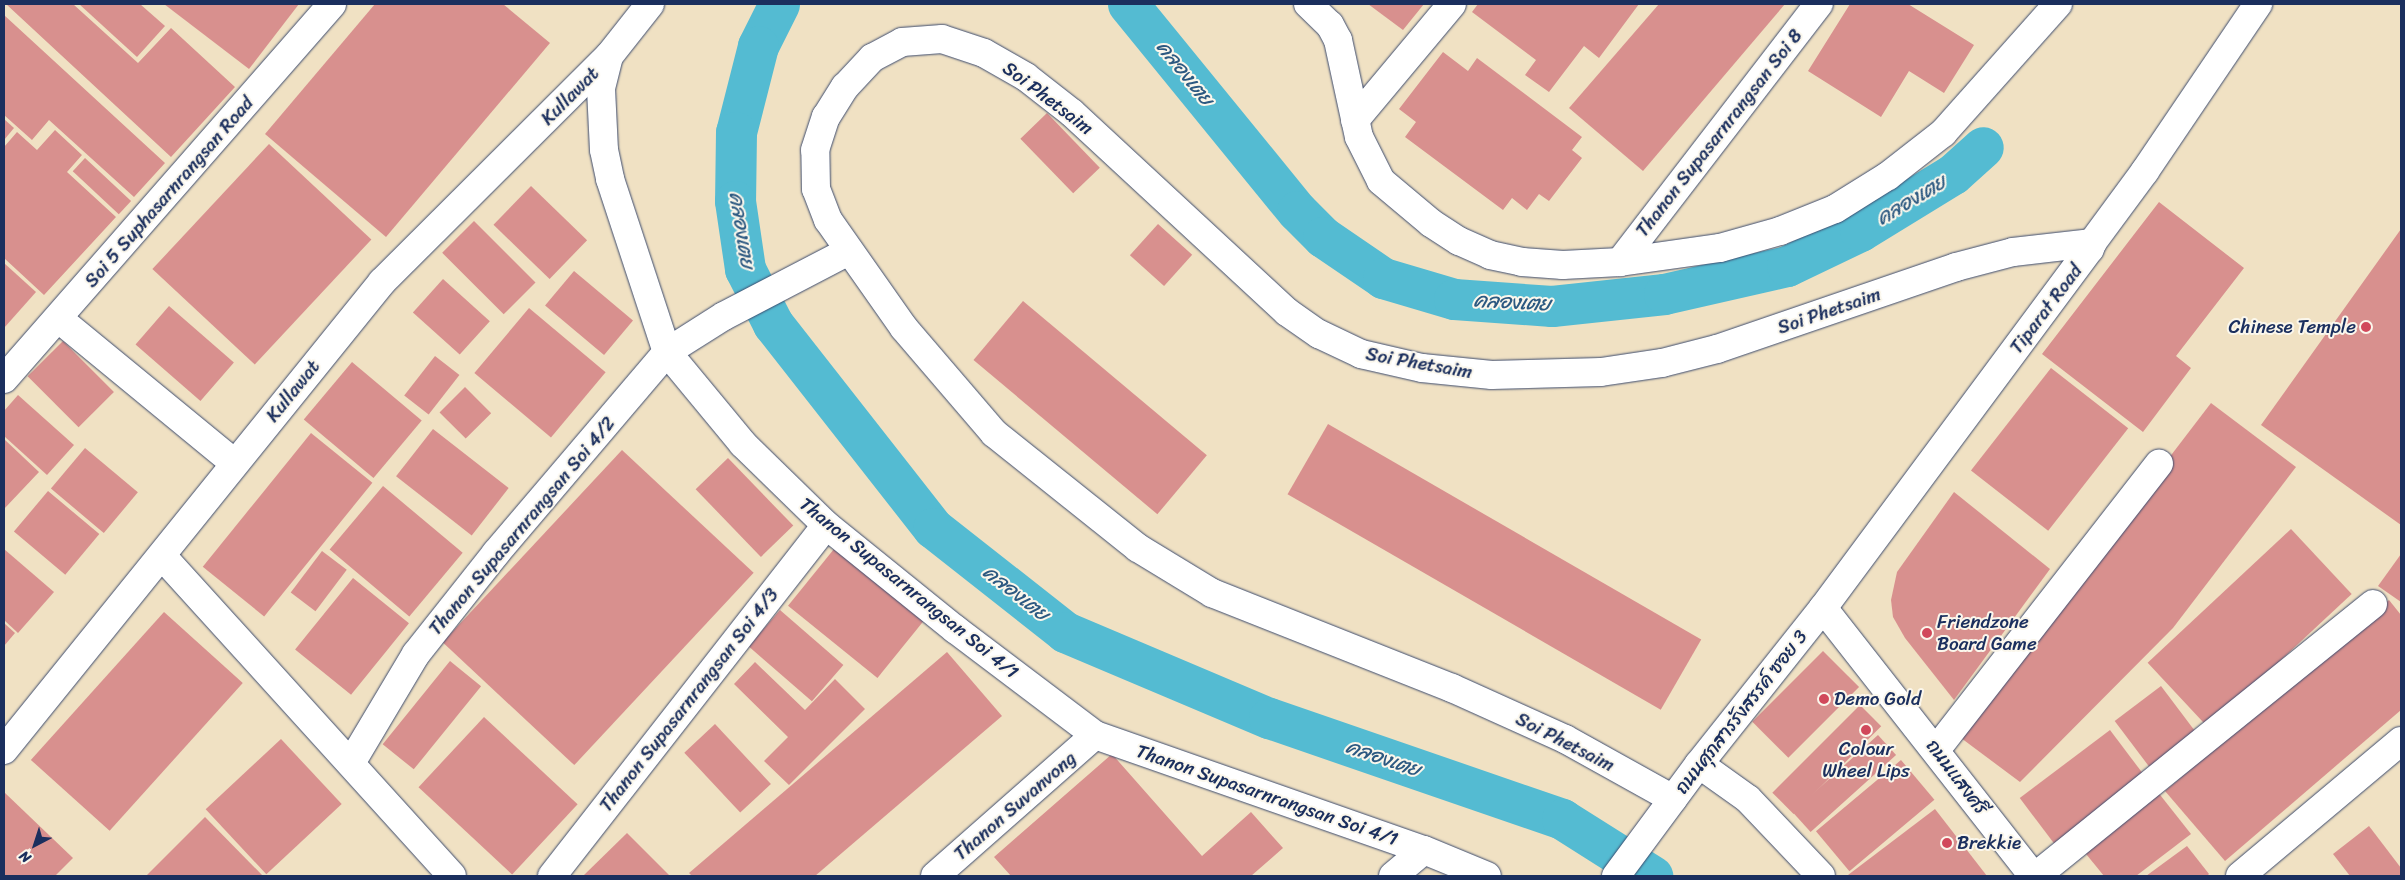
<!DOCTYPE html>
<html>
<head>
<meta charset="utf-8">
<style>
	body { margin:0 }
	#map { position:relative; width:2405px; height:880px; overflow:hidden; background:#f0e1c3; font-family:Sriracha,"Playpen Sans Thai",sans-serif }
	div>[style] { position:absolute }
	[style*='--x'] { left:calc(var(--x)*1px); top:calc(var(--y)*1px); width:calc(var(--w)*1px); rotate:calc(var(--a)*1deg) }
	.canal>* { height:41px; margin:-20.5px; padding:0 20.5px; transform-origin:20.5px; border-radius:20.5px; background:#54bbd2 }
	.building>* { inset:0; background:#d8908e; transform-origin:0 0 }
	.roads { filter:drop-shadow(0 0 1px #3b4a6d) drop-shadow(0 0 1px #3b4a6d) }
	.minor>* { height:28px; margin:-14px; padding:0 14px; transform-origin:14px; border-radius:14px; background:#fff }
	.dots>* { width:14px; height:14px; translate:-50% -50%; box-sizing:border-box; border:2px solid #fbf7ec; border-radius:50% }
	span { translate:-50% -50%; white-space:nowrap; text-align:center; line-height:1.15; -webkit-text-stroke:4px #fbf7ec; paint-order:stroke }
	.street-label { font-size:19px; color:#1b2f5e }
	.poi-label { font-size:19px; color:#1b2f5e }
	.right { translate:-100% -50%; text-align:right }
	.left { translate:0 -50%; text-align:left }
	.water-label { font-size:20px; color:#2c5981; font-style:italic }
	.frame { position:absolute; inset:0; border:5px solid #1b2f5e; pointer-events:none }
	.north { position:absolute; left:10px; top:820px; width:50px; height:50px; -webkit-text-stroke:4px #fbf7ec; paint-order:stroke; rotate:220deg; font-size:14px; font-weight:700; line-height:20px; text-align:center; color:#1b2f5e }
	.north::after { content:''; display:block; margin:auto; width:18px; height:22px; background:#1b2f5e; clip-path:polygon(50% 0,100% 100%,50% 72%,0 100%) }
</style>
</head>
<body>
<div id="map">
	<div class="canal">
		<i style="--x:779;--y:4;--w:47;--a:116.6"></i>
		<i style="--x:758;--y:46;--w:89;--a:104.3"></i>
		<i style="--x:736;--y:132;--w:69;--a:90.8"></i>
		<i style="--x:735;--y:201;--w:69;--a:81.6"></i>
		<i style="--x:745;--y:269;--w:62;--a:63"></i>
		<i style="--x:773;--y:324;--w:259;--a:51.9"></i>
		<i style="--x:933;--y:528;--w:168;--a:38.2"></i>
		<i style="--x:1065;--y:632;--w:221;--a:22.9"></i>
		<i style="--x:1269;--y:718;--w:310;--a:19"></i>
		<i style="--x:1562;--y:819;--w:107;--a:32.3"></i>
		<i style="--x:1128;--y:4;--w:267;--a:50.8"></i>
		<i style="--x:1297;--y:211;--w:37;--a:45"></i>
		<i style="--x:1323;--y:237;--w:73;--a:34.3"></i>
		<i style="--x:1383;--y:278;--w:74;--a:16.5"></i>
		<i style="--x:1454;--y:299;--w:98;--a:4.1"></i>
		<i style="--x:1552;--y:306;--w:113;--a:-6.1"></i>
		<i style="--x:1664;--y:294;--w:126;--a:-12.8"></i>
		<i style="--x:1787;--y:266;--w:81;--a:-25.6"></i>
		<i style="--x:1860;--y:231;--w:109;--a:-31.5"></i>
		<i style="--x:1953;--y:174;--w:40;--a:-42"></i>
	</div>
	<div class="building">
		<i style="clip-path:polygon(6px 4px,73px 4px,138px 63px,171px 28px,235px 87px,171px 157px)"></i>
		<i style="clip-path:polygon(79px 4px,140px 4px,165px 26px,137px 57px)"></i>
		<i style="clip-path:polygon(164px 4px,299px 4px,249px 69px)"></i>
		<i style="clip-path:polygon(375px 4px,503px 4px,550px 43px,386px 237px,265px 134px)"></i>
		<i style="clip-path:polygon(1368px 4px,1424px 4px,1403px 30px)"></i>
		<i style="clip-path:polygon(1478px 4px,1639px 4px,1599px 58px,1584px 46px,1549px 92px,1525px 75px,1536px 60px,1472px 12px)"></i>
		<i style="clip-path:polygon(1659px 4px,1785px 4px,1643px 171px,1569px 108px)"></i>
		<i style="clip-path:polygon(1850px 4px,1908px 4px,1974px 45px,1944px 93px,1909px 71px,1881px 117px,1808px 71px)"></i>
		<i style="clip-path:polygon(4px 15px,165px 163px,134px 197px,49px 120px,32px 140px,4px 115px)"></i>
		<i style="clip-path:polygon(1443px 52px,1468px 71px,1477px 58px,1582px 137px,1572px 150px,1582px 158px,1549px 201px,1539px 194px,1527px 210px,1512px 198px,1503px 210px,1405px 137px,1416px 122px,1399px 109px)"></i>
		<i style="left:1047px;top:113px;width:76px;height:37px;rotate:46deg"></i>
		<i style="clip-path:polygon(4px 119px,14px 128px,4px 140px)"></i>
		<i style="clip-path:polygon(55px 130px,82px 155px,67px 172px,116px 217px,44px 295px,4px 258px,4px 147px,17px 132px,37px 150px)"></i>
		<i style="left:269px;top:144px;width:140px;height:171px;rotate:43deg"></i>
		<i style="left:85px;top:158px;width:63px;height:18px;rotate:43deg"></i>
		<i style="left:531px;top:186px;width:78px;height:54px;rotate:44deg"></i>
		<i style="clip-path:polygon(2159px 202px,2244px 268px,2176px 356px,2191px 368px,2143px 432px,2042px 354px)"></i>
		<i style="left:474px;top:221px;width:87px;height:45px;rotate:45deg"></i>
		<i style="left:1158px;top:224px;width:46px;height:42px;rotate:42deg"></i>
		<i style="clip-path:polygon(2401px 229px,2401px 525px,2261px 425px)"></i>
		<i style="clip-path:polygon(4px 263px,36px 292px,4px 328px)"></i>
		<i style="left:574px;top:271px;width:77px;height:45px;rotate:40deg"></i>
		<i style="left:443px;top:279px;width:63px;height:45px;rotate:42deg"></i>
		<i style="left:1023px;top:301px;width:240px;height:77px;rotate:40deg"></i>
		<i style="left:169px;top:306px;width:86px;height:51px;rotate:41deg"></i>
		<i style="left:529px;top:308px;width:100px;height:85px;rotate:40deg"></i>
		<i style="left:63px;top:341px;width:72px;height:50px;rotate:45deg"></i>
		<i style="left:435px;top:356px;width:31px;height:50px;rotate:38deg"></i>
		<i style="left:352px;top:362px;width:91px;height:75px;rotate:40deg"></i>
		<i style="left:2051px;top:368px;width:98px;height:130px;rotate:38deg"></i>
		<i style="left:465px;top:387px;width:37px;height:36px;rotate:45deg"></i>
		<i style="clip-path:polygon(18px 395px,74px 445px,47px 475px,4px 436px,4px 411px)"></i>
		<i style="clip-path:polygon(2211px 403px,2296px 467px,2173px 628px,2020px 782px,1957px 735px)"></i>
		<i style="left:1328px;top:424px;width:431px;height:81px;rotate:30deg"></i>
		<i style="left:433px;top:429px;width:96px;height:60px;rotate:38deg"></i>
		<i style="left:311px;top:433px;width:79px;height:172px;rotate:39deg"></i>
		<i style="clip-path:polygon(4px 439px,39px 472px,4px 509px)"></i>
		<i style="left:85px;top:448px;width:69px;height:53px;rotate:40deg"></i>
		<i style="left:622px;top:450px;width:180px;height:263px;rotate:43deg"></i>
		<i style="left:728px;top:458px;width:94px;height:45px;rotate:46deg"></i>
		<i style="left:383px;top:486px;width:104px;height:83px;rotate:40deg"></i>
		<i style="left:48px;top:491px;width:67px;height:53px;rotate:40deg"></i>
		<i style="clip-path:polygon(1954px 492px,2050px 569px,1954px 700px,1905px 638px,1893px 617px,1891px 600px,1897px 572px)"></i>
		<i style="left:2291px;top:529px;width:89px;height:196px;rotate:47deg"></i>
		<i style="clip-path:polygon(4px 549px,54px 592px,18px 633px,4px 620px)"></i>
		<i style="left:834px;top:549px;width:115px;height:73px;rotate:39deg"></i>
		<i style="left:322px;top:551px;width:31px;height:52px;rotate:37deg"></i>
		<i style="clip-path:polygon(2401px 554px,2401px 602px,2378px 586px)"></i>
		<i style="left:353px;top:578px;width:72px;height:92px;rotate:39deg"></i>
		<i style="clip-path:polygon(2389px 600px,2401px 615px,2401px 710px,2225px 861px,2165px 791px)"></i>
		<i style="left:780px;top:610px;width:84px;height:48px;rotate:41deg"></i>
		<i style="left:164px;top:612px;width:106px;height:199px;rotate:42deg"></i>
		<i style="clip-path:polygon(4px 623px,15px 633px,4px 646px)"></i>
		<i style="left:1823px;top:651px;width:51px;height:100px;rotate:45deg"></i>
		<i style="clip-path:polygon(947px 652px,1002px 716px,815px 876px,692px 876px,689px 873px)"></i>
		<i style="left:450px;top:661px;width:40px;height:107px;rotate:39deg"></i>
		<i style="clip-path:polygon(755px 662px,805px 710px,835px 679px,865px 709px,789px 785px,764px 761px,788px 737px,734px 684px)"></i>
		<i style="left:2161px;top:686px;width:62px;height:58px;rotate:53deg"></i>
		<i style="left:1860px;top:705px;width:30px;height:124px;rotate:45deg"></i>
		<i style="left:484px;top:717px;width:128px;height:96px;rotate:43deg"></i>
		<i style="left:715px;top:724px;width:82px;height:42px;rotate:47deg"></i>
		<i style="left:2110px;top:730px;width:64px;height:113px;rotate:53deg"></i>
		<i style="left:1878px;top:735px;width:27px;height:115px;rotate:48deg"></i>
		<i style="left:281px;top:739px;width:89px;height:103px;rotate:47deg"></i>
		<i style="clip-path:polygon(1112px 754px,1202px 856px,1251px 812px,1283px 848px,1251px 876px,1011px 876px,994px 857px)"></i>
		<i style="left:1901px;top:760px;width:52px;height:111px;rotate:50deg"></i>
		<i style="clip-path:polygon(2157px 791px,2191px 834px,2136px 876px,2104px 876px,2082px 849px)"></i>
		<i style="clip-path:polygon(4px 792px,73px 858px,55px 876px,4px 876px)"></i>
		<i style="clip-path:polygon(1935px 809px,1987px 876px,1849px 876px,1848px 875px)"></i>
		<i style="clip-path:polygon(205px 817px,263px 876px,147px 875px)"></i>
		<i style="clip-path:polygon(2369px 826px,2401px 868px,2401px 876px,2350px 876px,2333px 854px)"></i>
		<i style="clip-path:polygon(627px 833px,670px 876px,583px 876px)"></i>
		<i style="clip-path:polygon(2187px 846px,2209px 874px,2207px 876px,2146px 876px)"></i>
	</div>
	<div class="roads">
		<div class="minor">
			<i style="--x:1308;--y:4;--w:30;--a:44"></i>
			<i style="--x:1330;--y:25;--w:17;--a:62"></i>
			<i style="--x:1338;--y:40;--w:99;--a:77.8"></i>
			<i style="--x:1359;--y:137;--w:49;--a:63.4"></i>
			<i style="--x:1381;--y:181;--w:65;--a:40"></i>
			<i style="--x:1431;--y:223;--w:33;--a:33"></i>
			<i style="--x:1459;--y:241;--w:34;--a:24"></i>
			<i style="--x:1490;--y:255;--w:33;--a:12"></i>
			<i style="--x:1522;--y:262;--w:41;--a:4.2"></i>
			<i style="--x:1563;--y:265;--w:57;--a:-3"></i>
			<i style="--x:1620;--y:262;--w:101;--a:-8"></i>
			<i style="--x:1720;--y:248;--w:62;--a:-15.8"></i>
			<i style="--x:1780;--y:231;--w:59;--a:-21.8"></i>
			<i style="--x:1835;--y:209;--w:62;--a:-31.9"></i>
			<i style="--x:1888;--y:176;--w:70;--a:-38"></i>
			<i style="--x:1943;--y:133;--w:173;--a:-48.3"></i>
			<i style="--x:609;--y:56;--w:34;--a:104"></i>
			<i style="--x:601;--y:89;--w:61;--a:87.2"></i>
			<i style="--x:604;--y:150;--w:30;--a:78"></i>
			<i style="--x:610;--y:179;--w:182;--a:71.8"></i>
			<i style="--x:667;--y:352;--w:119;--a:50.4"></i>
			<i style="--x:743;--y:444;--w:116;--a:44.3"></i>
			<i style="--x:826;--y:525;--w:166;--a:38.9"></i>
			<i style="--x:955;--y:629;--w:176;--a:37.1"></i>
			<i style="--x:1095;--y:735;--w:349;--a:19.3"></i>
			<i style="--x:1424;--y:850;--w:68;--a:22.4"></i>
			<i style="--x:1355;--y:120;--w:151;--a:-50.1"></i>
			<i style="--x:1620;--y:262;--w:326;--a:-52.4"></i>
			<i style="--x:59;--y:319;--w:227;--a:39.4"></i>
			<i style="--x:4;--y:379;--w:498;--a:-48.8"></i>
			<i style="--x:163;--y:557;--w:430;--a:47.8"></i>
			<i style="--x:1823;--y:608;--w:340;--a:51.9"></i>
			<i style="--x:4;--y:750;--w:602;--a:-51.07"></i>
			<i style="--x:382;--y:282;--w:320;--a:-44.9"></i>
			<i style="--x:609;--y:56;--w:66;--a:-51.7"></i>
			<i style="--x:1936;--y:750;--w:363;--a:-52.1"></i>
			<i style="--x:351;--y:763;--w:127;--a:-59.2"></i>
			<i style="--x:416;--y:654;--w:129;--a:-51.6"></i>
			<i style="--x:496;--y:553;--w:264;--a:-49.6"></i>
			<i style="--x:667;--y:352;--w:67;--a:-32.3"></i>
			<i style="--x:724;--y:316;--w:141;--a:-27.5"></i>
			<i style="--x:1699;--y:764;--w:60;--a:35.5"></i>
			<i style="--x:1748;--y:799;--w:106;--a:46.5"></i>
			<i style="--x:1673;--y:799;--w:124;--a:-150.9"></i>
			<i style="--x:1565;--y:739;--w:124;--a:-155.7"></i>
			<i style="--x:1452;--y:688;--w:258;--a:-158.4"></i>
			<i style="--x:1212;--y:593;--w:87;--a:-148.7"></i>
			<i style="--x:1138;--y:548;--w:184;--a:-141.4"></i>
			<i style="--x:994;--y:433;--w:138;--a:-130.6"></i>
			<i style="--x:904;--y:328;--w:132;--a:-125.1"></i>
			<i style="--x:828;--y:220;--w:33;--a:-111"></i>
			<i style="--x:816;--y:189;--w:39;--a:-91"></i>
			<i style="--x:815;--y:150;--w:35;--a:-72"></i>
			<i style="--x:826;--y:117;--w:36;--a:-58"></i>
			<i style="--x:845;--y:87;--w:40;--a:-47"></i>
			<i style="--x:872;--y:58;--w:34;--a:-28"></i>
			<i style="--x:902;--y:42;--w:40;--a:-4.3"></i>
			<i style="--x:942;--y:39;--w:44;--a:18.4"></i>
			<i style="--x:984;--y:53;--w:48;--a:29.7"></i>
			<i style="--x:1026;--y:77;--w:58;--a:38"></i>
			<i style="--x:1072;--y:113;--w:293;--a:42.8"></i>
			<i style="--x:1287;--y:312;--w:39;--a:35"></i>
			<i style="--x:1319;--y:334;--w:47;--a:25.5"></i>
			<i style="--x:1361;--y:354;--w:63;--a:12.9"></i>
			<i style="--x:1422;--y:368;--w:70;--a:5.7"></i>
			<i style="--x:1492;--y:375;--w:109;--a:-1.6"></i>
			<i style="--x:1601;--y:372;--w:62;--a:-8.4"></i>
			<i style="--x:1662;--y:363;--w:57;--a:-14.3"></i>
			<i style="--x:1717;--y:349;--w:253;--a:-18.9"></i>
			<i style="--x:1956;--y:267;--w:59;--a:-14.7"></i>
			<i style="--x:2013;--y:252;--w:80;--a:-6.5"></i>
			<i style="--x:552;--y:876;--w:445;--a:-52"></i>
			<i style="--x:935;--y:876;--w:213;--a:-41.4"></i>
			<i style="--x:1393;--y:876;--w:40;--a:-40"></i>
			<i style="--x:1616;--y:876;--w:139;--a:-53.5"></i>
			<i style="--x:1699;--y:764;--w:199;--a:-51.5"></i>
			<i style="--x:1823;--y:608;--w:447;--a:-53.4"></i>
			<i style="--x:2090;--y:249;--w:6;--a:-72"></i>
			<i style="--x:2092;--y:243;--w:89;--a:-53.6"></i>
			<i style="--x:2145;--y:171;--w:202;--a:-55.9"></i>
			<i style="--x:2036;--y:876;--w:433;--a:-38.9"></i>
			<i style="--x:2240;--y:876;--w:210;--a:-40"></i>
		</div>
	</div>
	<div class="dots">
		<i style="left:2366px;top:327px;background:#d1495b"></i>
		<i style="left:1927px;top:633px;background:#d1495b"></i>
		<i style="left:1824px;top:699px;background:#d1495b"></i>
		<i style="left:1866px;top:730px;background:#d1495b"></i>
		<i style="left:1947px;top:843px;background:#d1495b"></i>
	</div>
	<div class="street-label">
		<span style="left:570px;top:96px;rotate:-45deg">Kullawat</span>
		<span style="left:1048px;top:98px;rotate:37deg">Soi Phetsaim</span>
		<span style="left:1719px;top:133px;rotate:-52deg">Thanon Supasarnrangsan Soi 8</span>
		<span style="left:169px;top:192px;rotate:-49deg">Soi 5 Suphasarnrangsan Road</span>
		<span style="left:2046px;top:309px;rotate:-53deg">Tiparat Road</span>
		<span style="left:1829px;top:311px;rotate:-19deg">Soi Phetsaim</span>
		<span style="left:1419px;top:363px;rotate:10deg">Soi Phetsaim</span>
		<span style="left:293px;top:391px;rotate:-51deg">Kullawat</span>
		<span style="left:522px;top:526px;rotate:-50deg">Thanon Supasarnrangsan Soi 4/2</span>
		<span style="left:909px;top:588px;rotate:39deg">Thanon Supasarnrangsan Soi 4/1</span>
		<span style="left:689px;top:700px;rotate:-52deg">Thanon Supasarnrangsan Soi 4/3</span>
		<span style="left:1741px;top:712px;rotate:-52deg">ถนนศุภสารรังสรรค์ ซอย 3</span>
		<span style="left:1565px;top:742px;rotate:27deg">Soi Phetsaim</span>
		<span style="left:1957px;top:777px;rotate:53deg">ถนนเเสงศรี</span>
		<span style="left:1267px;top:795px;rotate:19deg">Thanon Supasarnrangsan Soi 4/1</span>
		<span style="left:1015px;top:806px;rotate:-41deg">Thanon Suvanvong</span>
	</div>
	<div class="poi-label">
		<span class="right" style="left:2356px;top:327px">Chinese Temple</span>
		<span class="left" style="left:1937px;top:633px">Friendzone<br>Board Game</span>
		<span class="left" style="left:1834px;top:699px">Demo Gold</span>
		<span style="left:1866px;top:760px">Colour<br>Wheel Lips</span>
		<span class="left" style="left:1957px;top:843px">Brekkie</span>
	</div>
	<div class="water-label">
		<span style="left:1185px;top:73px;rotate:51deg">คลองเตย</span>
		<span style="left:1911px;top:200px;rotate:-31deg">คลองเตย</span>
		<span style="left:742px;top:230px;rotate:81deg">คลองเตย</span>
		<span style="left:1512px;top:302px;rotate:3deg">คลองเตย</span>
		<span style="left:1016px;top:593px;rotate:38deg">คลองเตย</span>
		<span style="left:1383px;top:758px;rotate:19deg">คลองเตย</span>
	</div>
	<div class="frame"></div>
	<div class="north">N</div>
</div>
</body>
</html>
